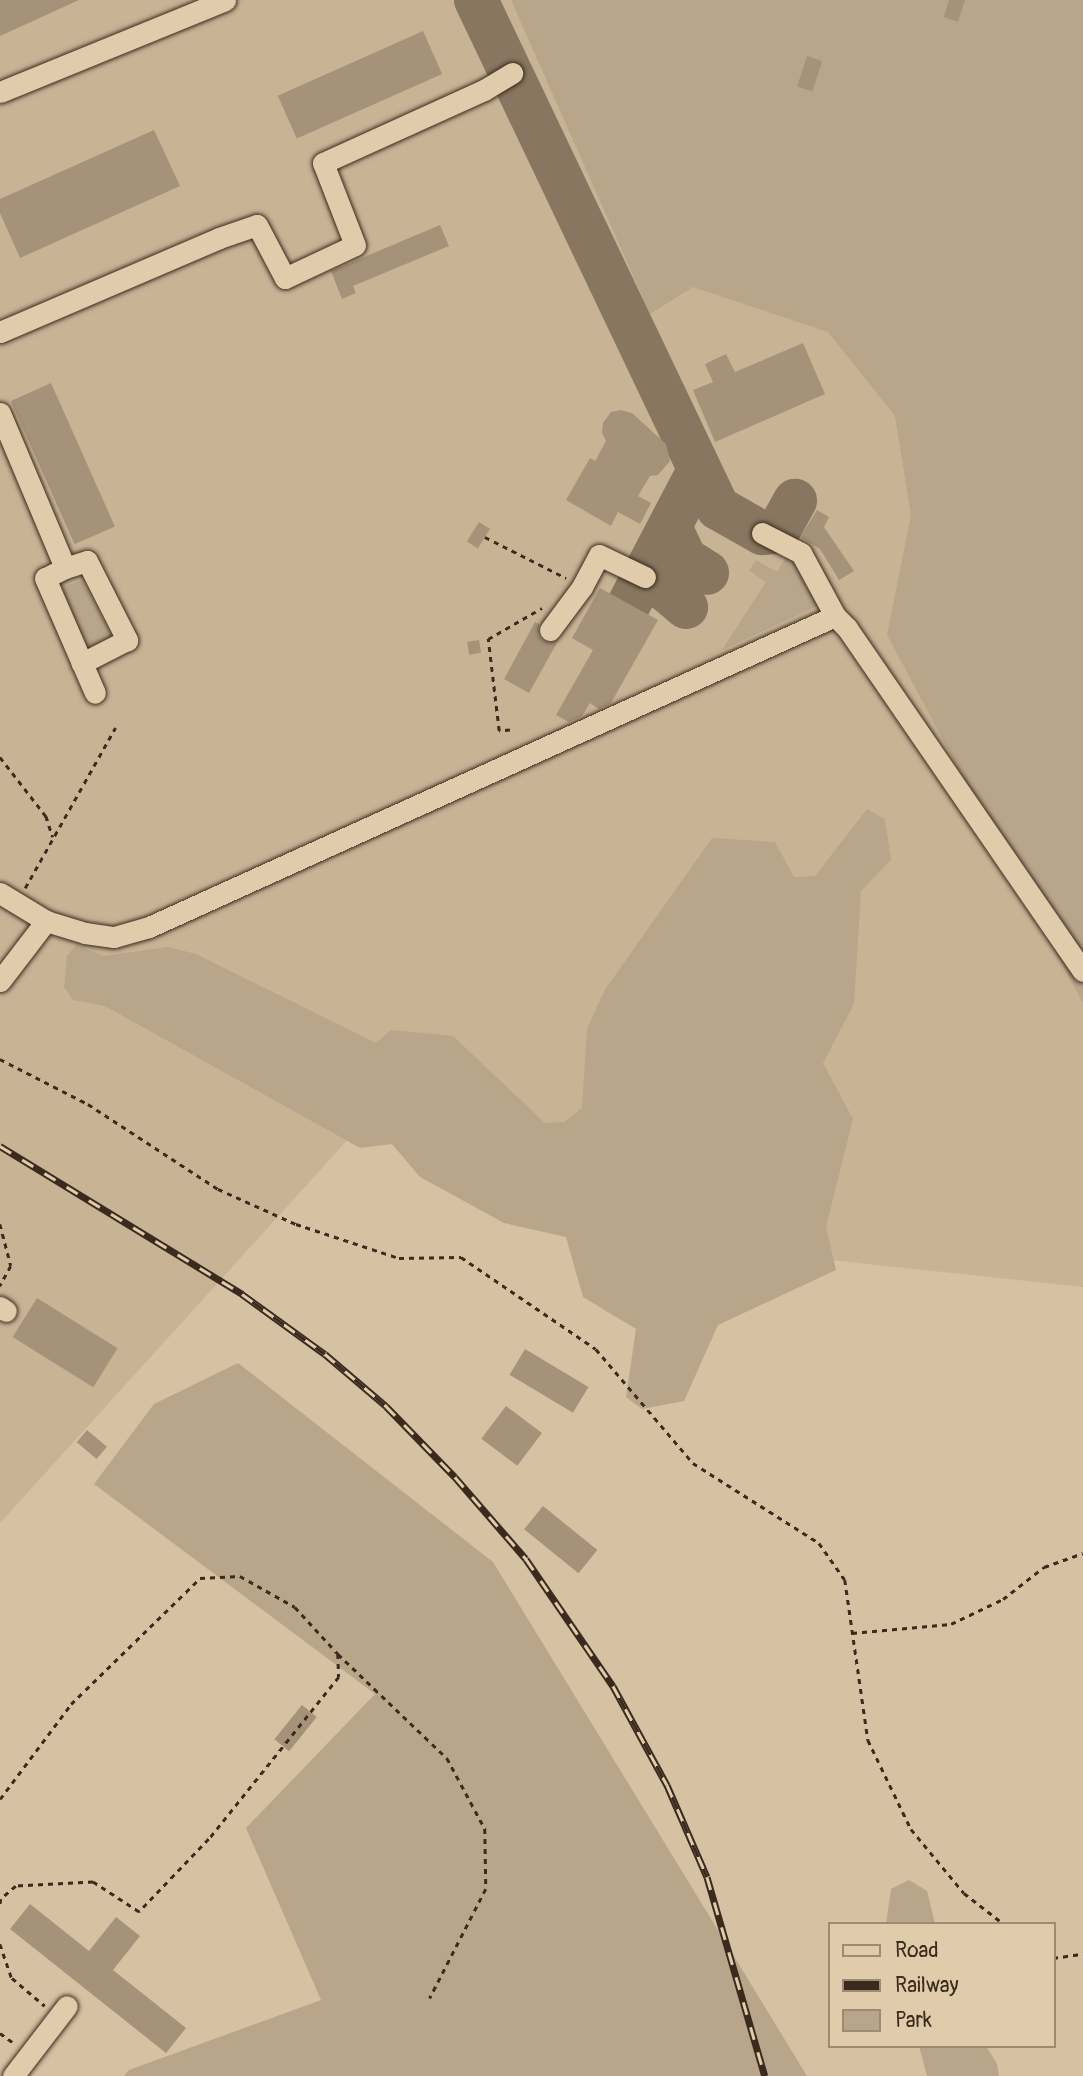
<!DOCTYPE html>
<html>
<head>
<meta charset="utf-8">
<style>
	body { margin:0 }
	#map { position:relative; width:1083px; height:2076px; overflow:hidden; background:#d6c1a2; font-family:Pangolin,sans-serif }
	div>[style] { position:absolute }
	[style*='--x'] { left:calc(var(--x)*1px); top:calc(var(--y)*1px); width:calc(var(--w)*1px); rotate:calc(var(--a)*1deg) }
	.built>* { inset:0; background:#c8b395 }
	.green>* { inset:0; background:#b9a58a }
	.taxiway>* { height:44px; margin:-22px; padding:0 22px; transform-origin:22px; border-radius:22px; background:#887660 }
	.building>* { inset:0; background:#a69278; transform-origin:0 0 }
	.path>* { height:2.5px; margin-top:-1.25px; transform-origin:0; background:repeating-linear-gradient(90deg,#3b2a1e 0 5px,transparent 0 10px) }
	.roads { filter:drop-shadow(0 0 2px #3b2a1e) drop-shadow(0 0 2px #3b2a1e) }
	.minor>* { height:21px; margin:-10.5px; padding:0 10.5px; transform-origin:10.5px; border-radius:10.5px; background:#e0cbaa }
	.rail>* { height:7px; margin-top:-3.5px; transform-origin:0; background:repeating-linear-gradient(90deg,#e0cbaa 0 13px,#3b2a1e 0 26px); box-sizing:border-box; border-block:2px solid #3b2a1e }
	span { translate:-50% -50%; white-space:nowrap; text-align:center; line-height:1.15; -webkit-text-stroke:5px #e0cbaa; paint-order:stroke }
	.legend { position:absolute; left:828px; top:1922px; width:228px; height:126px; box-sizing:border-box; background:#e0cbaa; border:2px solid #9e8b72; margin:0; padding:9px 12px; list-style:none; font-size:21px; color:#3b2a1e }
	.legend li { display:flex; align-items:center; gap:14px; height:35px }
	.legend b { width:35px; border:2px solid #9e8b72 }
</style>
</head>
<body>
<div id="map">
	<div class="built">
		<i style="clip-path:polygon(0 0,1083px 0,1083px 1287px,718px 1248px,390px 1093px,0 1523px)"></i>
	</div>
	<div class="green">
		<i style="clip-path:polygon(511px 0,1083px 0,1083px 1003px,887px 635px,911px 515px,895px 416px,828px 332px,693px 287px,650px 314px)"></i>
		<i style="clip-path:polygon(792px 548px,830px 600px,722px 650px,766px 582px,749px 571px,756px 560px,777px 572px)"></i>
		<i style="clip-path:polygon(82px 580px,114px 641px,85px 654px,58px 589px)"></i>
		<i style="clip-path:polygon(867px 809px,885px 819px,891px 860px,861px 891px,854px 1004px,823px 1063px,853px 1119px,826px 1227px,836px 1270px,718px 1325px,684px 1401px,642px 1409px,626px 1397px,636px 1329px,583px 1297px,566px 1237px,504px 1223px,420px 1177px,392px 1144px,360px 1148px,105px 1006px,73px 1000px,64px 987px,67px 956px,76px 945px,104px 956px,168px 947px,196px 954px,376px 1043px,391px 1030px,453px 1036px,545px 1123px,564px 1122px,582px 1108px,587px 1029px,604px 991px,712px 838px,775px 842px,794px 877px,815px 876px)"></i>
		<i style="clip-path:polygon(238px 1363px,493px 1562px,807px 2076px,124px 2076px,129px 2070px,321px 2000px,246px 1828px,375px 1694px,94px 1484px,154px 1404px)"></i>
		<i style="clip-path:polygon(909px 1880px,927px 1891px,935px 1924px,886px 1924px,891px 1889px)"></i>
		<i style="clip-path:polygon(919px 2046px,986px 2046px,997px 2064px,999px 2076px,927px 2076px)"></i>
	</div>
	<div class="taxiway">
		<i style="--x:476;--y:0;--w:563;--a:64.53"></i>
		<i style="--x:718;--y:508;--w:51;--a:29.6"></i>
		<i style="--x:762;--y:533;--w:11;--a:-5"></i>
		<i style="--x:773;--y:532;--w:10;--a:-37"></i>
		<i style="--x:781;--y:526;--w:29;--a:-61"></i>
		<i style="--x:671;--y:529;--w:33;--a:65"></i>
		<i style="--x:685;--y:559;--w:26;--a:32"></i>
		<i style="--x:653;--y:561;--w:33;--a:65"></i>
		<i style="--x:667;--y:591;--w:25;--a:40"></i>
		<i style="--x:629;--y:604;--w:149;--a:-62.4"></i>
	</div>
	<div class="building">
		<i style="clip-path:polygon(0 0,79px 0,0 36px)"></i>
		<i style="clip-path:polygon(949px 0,965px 0,958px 22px,944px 17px)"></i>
		<i style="left:423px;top:31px;width:47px;height:159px;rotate:66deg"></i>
		<i style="left:807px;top:56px;width:16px;height:32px;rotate:18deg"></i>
		<i style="clip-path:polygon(154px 130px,180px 186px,20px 258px,0 213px,0 199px)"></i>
		<i style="clip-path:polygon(440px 225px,449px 246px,353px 286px,356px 293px,342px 299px,331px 271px)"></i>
		<i style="clip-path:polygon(803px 343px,825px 394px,715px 442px,693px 390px,713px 382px,705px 364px,726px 354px,735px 372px)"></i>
		<i style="left:51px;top:383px;width:157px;height:44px;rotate:66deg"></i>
		<i style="clip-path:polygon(621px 410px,632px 413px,666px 444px,670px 461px,658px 475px,650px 476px,638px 496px,651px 503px,640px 524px,618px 512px,611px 526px,566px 500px,590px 458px,595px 461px,606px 441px,602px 433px,603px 423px,611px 412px)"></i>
		<i style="clip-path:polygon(817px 510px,829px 517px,824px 527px,854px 571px,839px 580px,820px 549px,800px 537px)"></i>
		<i style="left:479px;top:522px;width:13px;height:23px;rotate:32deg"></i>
		<i style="clip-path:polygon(600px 588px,658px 620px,611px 703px,599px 709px,590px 703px,582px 716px,569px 722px,556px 715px,593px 650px,572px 638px)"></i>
		<i style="clip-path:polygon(535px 622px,539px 624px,538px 635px,542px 640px,549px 643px,559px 639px,529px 693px,504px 679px)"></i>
		<i style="left:479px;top:640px;width:13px;height:12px;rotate:81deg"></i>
		<i style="left:37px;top:1298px;width:95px;height:46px;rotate:32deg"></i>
		<i style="left:525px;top:1349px;width:74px;height:30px;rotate:31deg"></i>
		<i style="left:506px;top:1406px;width:45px;height:41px;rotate:37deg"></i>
		<i style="left:87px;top:1430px;width:26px;height:16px;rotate:40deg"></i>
		<i style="left:543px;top:1506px;width:70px;height:30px;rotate:39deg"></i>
		<i style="left:302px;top:1705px;width:19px;height:44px;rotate:39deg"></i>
		<i style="clip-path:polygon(30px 1904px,89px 1951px,116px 1917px,140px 1936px,113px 1970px,186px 2028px,166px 2053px,10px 1929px)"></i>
	</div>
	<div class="path">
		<i style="--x:485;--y:537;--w:91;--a:26.8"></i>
		<i style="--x:510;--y:730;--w:11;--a:175"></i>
		<i style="--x:499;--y:731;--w:93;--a:-96.8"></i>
		<i style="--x:488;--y:639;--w:62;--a:-29.9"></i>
		<i style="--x:0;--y:757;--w:75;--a:52.1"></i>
		<i style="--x:46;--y:816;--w:22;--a:72"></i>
		<i style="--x:25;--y:888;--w:184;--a:-60.6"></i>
		<i style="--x:0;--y:1059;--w:99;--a:27.1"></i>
		<i style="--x:88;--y:1104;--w:155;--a:33.2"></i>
		<i style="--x:218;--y:1189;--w:85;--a:24.2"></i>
		<i style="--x:296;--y:1224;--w:108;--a:18.3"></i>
		<i style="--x:399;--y:1258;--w:62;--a:-0.9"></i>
		<i style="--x:461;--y:1257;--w:163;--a:34.3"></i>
		<i style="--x:596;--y:1349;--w:150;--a:49.6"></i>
		<i style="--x:693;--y:1463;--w:149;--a:32.4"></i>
		<i style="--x:819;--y:1543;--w:45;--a:54.9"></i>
		<i style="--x:845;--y:1580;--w:162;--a:81.8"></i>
		<i style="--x:868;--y:1740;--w:99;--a:64.2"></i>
		<i style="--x:911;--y:1829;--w:83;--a:50.4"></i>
		<i style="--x:964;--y:1893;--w:51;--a:37.8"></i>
		<i style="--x:0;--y:1224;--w:43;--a:75.3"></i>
		<i style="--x:11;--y:1266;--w:23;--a:119"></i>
		<i style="--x:852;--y:1633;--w:99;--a:-5.2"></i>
		<i style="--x:951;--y:1624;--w:58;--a:-25.7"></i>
		<i style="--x:1003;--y:1599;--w:52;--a:-38"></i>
		<i style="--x:1044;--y:1567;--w:41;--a:-19.7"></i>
		<i style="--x:338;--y:1654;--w:151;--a:43.7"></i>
		<i style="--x:447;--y:1758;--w:81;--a:61.8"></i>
		<i style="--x:485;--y:1829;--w:60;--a:89"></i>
		<i style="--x:486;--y:1889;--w:123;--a:117.2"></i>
		<i style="--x:0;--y:1799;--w:119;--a:-53.2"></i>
		<i style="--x:71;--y:1704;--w:180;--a:-44.3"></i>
		<i style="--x:200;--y:1578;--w:40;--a:-2.9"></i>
		<i style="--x:240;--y:1576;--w:63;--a:29.4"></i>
		<i style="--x:295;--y:1607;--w:64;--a:47.5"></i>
		<i style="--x:338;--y:1654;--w:23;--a:88"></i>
		<i style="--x:339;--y:1677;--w:208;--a:128.7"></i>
		<i style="--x:209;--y:1839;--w:101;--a:133.8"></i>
		<i style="--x:139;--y:1912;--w:55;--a:-146.9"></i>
		<i style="--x:93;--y:1882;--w:77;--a:177"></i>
		<i style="--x:16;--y:1886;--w:20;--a:139"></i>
		<i style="--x:1;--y:1899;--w:6;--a:99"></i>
		<i style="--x:0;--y:1944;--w:36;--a:71"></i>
		<i style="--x:12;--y:1978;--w:43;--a:40.3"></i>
		<i style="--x:1053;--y:1958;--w:30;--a:-8"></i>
		<i style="--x:0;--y:2033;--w:19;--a:36"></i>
	</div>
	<div class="roads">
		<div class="minor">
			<i style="--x:0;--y:92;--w:243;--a:-22.2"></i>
			<i style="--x:0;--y:332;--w:238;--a:-23.2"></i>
			<i style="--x:219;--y:238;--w:40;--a:-18.9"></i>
			<i style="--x:257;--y:225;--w:60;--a:62.2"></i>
			<i style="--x:285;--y:278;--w:77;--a:-25.2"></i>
			<i style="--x:355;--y:245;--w:88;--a:-111.3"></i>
			<i style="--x:323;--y:163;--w:177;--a:-24.4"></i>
			<i style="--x:484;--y:90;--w:33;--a:-31"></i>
			<i style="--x:0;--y:413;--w:168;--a:67.2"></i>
			<i style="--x:65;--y:568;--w:22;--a:153"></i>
			<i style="--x:45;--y:578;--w:125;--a:66.5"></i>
			<i style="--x:762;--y:533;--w:44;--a:27.1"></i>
			<i style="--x:801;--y:553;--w:72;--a:61.6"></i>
			<i style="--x:835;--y:616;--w:17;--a:45"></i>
			<i style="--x:847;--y:628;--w:416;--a:55.5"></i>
			<i style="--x:65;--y:568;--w:23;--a:-18"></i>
			<i style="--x:87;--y:561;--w:89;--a:63.1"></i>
			<i style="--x:127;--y:640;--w:51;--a:152.9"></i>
			<i style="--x:550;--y:630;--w:54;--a:-53.3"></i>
			<i style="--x:582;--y:587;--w:36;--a:-62"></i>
			<i style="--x:599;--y:555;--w:51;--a:25.6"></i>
			<i style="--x:0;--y:893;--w:54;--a:31.3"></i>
			<i style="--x:46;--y:921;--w:41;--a:17.1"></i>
			<i style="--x:85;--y:933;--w:29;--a:8"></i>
			<i style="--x:114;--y:937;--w:36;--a:-16"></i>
			<i style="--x:149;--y:927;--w:753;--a:-24.39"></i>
			<i style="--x:0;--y:981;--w:76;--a:-52.5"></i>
			<i style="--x:0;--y:1307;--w:7;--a:34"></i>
			<i style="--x:13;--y:2076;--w:88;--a:-52.4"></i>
		</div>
	</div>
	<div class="rail">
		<i style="--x:0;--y:1146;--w:284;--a:31.4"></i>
		<i style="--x:242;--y:1294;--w:102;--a:35.9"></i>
		<i style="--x:325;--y:1354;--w:80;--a:40.4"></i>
		<i style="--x:386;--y:1406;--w:99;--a:45.8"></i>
		<i style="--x:455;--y:1477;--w:108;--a:49.1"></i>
		<i style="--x:526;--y:1559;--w:154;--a:55.6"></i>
		<i style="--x:613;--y:1686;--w:113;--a:61.4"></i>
		<i style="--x:667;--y:1785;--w:100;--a:66.5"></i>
		<i style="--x:707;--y:1877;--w:207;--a:73.8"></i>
	</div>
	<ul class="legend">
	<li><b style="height:9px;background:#e0cbaa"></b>Road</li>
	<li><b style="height:9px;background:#3b2a1e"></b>Railway</li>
	<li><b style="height:19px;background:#b9a58a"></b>Park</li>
	</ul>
</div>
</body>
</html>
